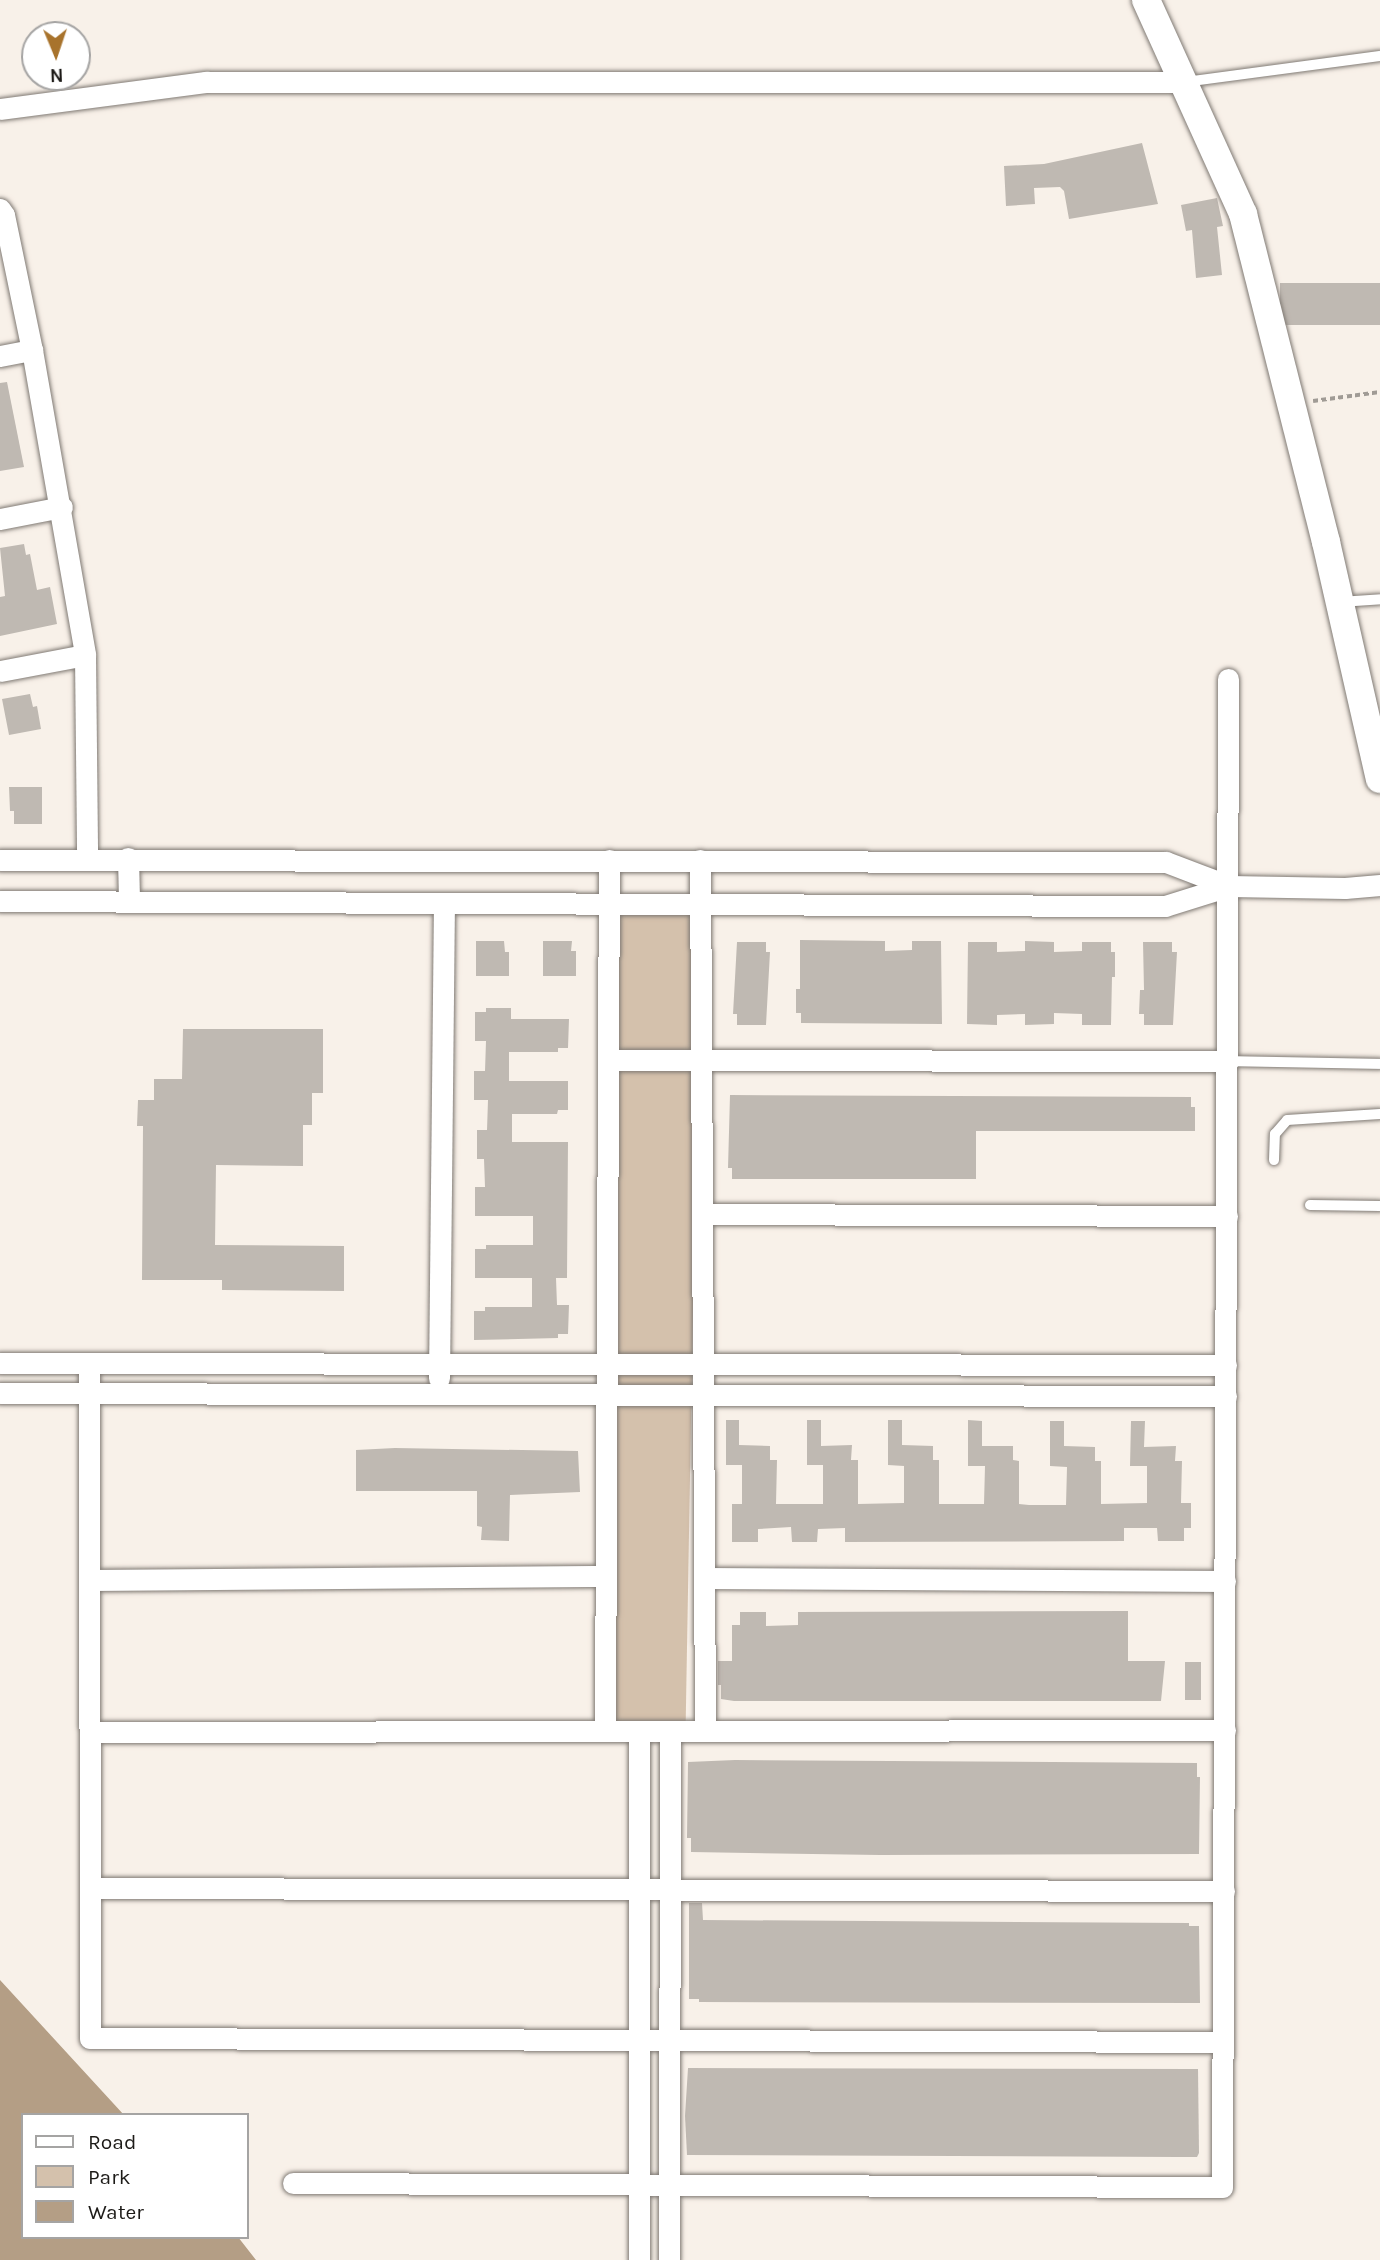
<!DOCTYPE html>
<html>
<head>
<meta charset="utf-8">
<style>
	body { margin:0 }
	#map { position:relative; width:1380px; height:2260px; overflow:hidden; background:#f8f1e9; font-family:Karla,sans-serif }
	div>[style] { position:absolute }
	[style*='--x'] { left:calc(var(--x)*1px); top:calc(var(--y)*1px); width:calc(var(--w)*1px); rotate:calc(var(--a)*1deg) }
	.green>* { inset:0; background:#d4c1ac; transform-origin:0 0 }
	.water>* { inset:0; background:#b49e85 }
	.building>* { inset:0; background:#bfb9b2; transform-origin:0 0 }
	.path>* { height:3.5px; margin-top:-1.75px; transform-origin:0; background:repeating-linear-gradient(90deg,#a09b95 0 5px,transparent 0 8.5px) }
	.roads { filter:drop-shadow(0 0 2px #807a74) drop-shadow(0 0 2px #807a74) }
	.lane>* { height:10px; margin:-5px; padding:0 5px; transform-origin:5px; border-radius:5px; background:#fff }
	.street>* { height:21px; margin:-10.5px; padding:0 10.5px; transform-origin:10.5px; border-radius:10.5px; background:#fff }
	.secondary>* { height:28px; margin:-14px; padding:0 14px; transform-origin:14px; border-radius:14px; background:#fff }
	span { translate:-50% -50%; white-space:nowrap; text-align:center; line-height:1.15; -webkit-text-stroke:5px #fff; paint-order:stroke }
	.legend { position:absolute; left:21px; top:2113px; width:228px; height:126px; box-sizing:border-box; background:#fff; border:2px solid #a5a4a3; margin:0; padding:9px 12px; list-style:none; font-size:21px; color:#1d1b18 }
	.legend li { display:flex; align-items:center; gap:14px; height:35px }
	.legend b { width:35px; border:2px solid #a5a4a3 }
	.north { position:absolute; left:21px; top:21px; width:70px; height:70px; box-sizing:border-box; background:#fff; border:2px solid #a5a4a3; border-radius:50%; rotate:178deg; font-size:19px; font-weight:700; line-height:28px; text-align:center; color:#1d1b18 }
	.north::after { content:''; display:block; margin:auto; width:24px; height:32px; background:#a8732c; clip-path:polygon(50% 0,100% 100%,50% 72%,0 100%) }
</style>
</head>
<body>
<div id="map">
	<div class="green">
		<i style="left:609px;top:902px;width:91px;height:829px;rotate:1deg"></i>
	</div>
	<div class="water">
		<i style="clip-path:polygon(0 1980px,124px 2115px,23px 2115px,23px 2237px,238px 2237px,256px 2260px,0 2260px)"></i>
	</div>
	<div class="building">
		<i style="clip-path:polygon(1142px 143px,1158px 204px,1069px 219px,1064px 191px,1060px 187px,1034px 188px,1035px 204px,1006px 206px,1004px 166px,1044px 164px)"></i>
		<i style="clip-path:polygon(1217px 198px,1223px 226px,1217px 227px,1222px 275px,1196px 278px,1192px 230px,1186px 231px,1181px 205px)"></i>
		<i style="left:1380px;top:283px;width:42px;height:100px;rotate:90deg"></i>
		<i style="clip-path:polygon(7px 382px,24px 467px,0 471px,0 383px)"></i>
		<i style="clip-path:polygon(24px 544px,26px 555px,30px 554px,37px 590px,50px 587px,57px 624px,0 636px,0 597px,5px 596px,0 548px)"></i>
		<i style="clip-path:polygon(30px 694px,33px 707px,37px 706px,41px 729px,9px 735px,2px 699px)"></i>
		<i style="clip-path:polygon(9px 787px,42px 787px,42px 824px,14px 824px,14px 811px,10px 811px)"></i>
		<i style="clip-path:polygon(800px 940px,885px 941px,885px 951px,912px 950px,912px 941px,941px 941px,942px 1024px,801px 1023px,801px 1013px,796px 1013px,796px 989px,800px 989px)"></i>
		<i style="clip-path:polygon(476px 941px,504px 941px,505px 952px,509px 952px,509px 976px,476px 976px)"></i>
		<i style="clip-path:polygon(543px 941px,572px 941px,571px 951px,576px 951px,576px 976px,543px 976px)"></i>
		<i style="clip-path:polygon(1025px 941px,1054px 942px,1054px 952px,1082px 951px,1082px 942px,1111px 942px,1111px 952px,1115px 952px,1115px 977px,1112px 977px,1111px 1025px,1082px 1025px,1082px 1014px,1054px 1013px,1054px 1024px,1025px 1025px,1025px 1014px,997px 1015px,997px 1025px,967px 1024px,968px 942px,997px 942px,997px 952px,1025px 951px)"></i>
		<i style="clip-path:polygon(737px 942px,766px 942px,766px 952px,770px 952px,766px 1025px,737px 1025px,737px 1014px,733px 1014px)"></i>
		<i style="clip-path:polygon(1143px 942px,1172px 942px,1172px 952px,1177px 952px,1173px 1025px,1144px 1025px,1144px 1014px,1139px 1014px,1140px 990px,1144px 990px)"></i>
		<i style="clip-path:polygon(486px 1008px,511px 1008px,511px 1019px,569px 1019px,568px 1048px,558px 1048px,558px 1052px,509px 1052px,509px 1081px,568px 1081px,568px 1110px,558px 1110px,557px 1114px,512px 1114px,512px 1142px,568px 1142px,567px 1278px,556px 1278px,557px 1305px,569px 1305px,568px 1334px,558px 1334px,558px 1338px,474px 1340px,474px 1311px,485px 1311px,485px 1307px,532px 1307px,532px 1278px,475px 1278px,475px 1249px,486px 1249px,486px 1245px,533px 1245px,533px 1216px,475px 1216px,475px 1187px,485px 1187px,484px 1159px,477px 1159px,477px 1130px,487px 1130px,488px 1100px,474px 1100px,474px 1071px,485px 1071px,486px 1041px,475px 1041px,475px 1012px,486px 1012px)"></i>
		<i style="clip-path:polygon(183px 1029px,323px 1029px,323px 1093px,312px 1093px,312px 1125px,303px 1125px,303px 1166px,216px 1165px,215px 1245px,344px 1246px,344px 1291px,222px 1290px,222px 1280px,142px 1280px,143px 1126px,137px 1126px,138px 1100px,154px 1100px,154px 1079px,182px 1079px)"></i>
		<i style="clip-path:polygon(730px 1095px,1191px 1097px,1191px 1107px,1195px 1107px,1195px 1131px,976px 1131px,976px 1179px,732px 1179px,732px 1168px,728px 1168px)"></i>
		<i style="clip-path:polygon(726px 1420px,739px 1420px,739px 1445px,770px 1446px,770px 1460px,777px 1460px,776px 1504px,823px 1504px,823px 1465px,807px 1465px,807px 1420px,821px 1420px,821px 1446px,852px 1445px,851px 1460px,858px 1460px,858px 1504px,904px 1503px,904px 1466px,888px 1465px,888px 1420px,902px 1420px,902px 1445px,933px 1446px,933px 1460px,939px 1460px,939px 1504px,984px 1504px,985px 1466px,968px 1466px,968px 1420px,982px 1421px,982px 1446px,1013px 1446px,1013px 1460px,1019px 1461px,1019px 1504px,1029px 1505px,1066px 1505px,1067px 1467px,1050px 1466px,1050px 1421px,1064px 1421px,1064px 1446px,1095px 1447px,1095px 1461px,1101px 1461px,1101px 1504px,1147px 1503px,1147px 1466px,1130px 1466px,1131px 1421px,1145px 1421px,1144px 1447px,1176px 1446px,1175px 1461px,1182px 1461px,1181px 1503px,1191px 1503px,1191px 1528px,1184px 1528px,1184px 1541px,1158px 1541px,1157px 1528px,1124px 1528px,1124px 1541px,845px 1542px,845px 1528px,818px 1529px,817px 1542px,792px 1542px,791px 1527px,758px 1529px,758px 1542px,732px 1542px,732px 1504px,742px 1504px,742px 1465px,726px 1465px)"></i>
		<i style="clip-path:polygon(395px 1448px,578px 1451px,580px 1492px,510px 1495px,509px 1541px,481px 1540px,482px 1527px,477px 1526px,477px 1491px,356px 1491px,356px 1450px)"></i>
		<i style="clip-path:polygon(1128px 1611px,1128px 1661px,1165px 1661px,1161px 1701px,734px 1701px,721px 1699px,721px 1685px,718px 1685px,718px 1661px,732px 1661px,732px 1625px,740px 1625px,740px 1612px,766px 1612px,766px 1626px,798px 1625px,798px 1612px)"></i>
		<i style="left:1185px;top:1662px;width:16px;height:38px"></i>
		<i style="clip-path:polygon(735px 1760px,1197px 1763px,1197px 1777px,1200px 1777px,1199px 1854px,880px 1855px,691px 1852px,691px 1838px,687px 1838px,688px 1762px)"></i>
		<i style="clip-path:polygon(689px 1903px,702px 1903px,703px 1920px,1189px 1923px,1189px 1926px,1199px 1926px,1200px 2003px,699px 2002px,699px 1999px,689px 1999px)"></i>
		<i style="clip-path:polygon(688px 2068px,1198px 2069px,1199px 2153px,1197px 2157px,1178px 2157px,687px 2155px,685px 2116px)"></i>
	</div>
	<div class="path">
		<i style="--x:1313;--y:401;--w:68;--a:-7.7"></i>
	</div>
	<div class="roads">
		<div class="lane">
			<i style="--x:1185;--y:82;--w:197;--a:-7.6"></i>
			<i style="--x:1341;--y:602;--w:39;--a:-4"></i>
			<i style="--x:1228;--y:1061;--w:152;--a:1.1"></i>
			<i style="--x:1274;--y:1160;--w:26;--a:-88"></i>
			<i style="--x:1275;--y:1134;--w:18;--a:-49"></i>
			<i style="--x:1287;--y:1120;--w:93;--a:-3.7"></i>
			<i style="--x:1310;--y:1205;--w:70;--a:0.8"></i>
		</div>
		<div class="street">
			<i style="--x:0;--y:109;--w:208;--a:-7.5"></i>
			<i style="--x:206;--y:82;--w:975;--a:0"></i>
			<i style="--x:0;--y:209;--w:7;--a:56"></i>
			<i style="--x:4;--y:215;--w:138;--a:78.3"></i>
			<i style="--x:32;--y:350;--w:310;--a:80.1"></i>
			<i style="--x:85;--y:655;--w:203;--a:89.4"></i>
			<i style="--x:0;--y:356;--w:33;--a:-11"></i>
			<i style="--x:0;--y:519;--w:63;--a:-11"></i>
			<i style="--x:0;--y:671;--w:86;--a:-10.7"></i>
			<i style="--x:128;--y:858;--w:42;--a:88.6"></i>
			<i style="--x:0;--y:860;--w:1166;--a:0.1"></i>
			<i style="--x:1166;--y:862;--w:67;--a:20.9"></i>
			<i style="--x:700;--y:860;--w:871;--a:89.67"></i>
			<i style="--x:0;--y:901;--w:1165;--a:0.25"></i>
			<i style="--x:1165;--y:906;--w:67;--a:-17.4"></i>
			<i style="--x:1229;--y:886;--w:116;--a:1"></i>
			<i style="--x:1345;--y:888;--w:35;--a:-5"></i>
			<i style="--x:608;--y:1060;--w:620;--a:0.09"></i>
			<i style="--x:702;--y:1214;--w:525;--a:0.22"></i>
			<i style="--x:0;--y:1363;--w:1226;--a:0.09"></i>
			<i style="--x:89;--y:1363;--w:675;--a:89.92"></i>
			<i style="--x:90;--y:2038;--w:1133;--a:0.2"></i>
			<i style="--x:439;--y:1378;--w:475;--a:-89.4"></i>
			<i style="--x:0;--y:1393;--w:1226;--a:0.14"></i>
			<i style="--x:704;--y:1578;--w:521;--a:0.33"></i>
			<i style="--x:91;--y:1580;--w:514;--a:-0.45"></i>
			<i style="--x:605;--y:1731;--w:871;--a:-89.74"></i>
			<i style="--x:639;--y:1731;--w:529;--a:90"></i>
			<i style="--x:90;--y:1732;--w:1135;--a:-0.1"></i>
			<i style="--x:90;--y:1888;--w:1134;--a:0.15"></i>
			<i style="--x:293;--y:2183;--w:929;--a:0.25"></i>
			<i style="--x:1222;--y:2187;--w:1508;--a:-89.77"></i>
			<i style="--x:669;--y:2260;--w:529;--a:-89.89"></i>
		</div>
		<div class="secondary">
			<i style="--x:1146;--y:0;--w:235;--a:65.6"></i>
			<i style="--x:1243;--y:214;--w:338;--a:75.8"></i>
			<i style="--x:1326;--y:542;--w:243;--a:77.2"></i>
		</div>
	</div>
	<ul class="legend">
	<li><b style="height:9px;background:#fff"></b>Road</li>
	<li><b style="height:19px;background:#d4c1ac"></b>Park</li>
	<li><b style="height:19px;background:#b49e85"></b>Water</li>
	</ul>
	<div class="north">N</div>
</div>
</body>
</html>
